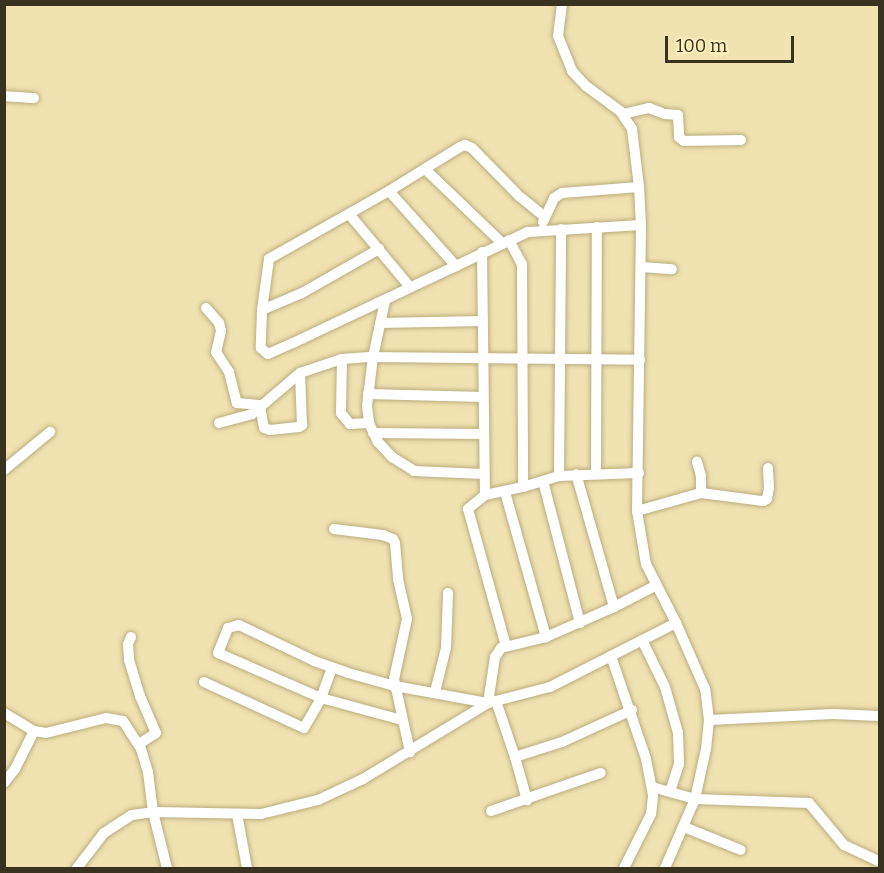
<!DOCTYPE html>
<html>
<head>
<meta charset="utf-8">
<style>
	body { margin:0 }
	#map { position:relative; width:884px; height:873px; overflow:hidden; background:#f0e2b1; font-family:Bitter,serif }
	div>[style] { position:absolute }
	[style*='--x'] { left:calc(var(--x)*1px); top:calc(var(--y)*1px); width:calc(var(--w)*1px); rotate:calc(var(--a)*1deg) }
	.roads { filter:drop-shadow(0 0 2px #baad7e) drop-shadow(0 0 2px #baad7e) }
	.minor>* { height:10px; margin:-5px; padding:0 5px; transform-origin:5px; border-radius:5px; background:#fff }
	span { translate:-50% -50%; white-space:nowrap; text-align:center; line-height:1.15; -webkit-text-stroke:6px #feefbe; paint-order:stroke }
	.frame { position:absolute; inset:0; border:6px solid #38321f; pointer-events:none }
	.scale { position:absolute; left:665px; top:36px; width:129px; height:27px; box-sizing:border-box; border:3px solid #38321f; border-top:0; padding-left:8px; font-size:18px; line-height:21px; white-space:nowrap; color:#38321f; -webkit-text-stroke:4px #feefbe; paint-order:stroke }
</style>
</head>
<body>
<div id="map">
	<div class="roads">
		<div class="minor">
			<i style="--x:562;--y:4;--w:32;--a:97"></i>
			<i style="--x:558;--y:36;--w:38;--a:68"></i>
			<i style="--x:572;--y:71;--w:21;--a:47"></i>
			<i style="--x:586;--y:86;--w:42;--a:36.3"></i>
			<i style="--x:620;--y:111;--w:22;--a:56"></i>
			<i style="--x:632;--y:129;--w:58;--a:83.1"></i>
			<i style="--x:639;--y:187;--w:38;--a:87"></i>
			<i style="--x:641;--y:225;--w:286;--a:90.8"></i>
			<i style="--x:637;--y:511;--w:54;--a:80.4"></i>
			<i style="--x:646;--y:564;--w:66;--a:63"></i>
			<i style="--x:676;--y:623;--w:73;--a:153.1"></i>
			<i style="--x:4;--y:96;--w:30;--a:4"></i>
			<i style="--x:623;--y:114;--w:27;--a:-13"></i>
			<i style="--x:649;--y:108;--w:17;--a:21"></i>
			<i style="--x:665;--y:114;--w:13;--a:4"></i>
			<i style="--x:678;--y:115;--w:22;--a:87"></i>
			<i style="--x:679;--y:137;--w:6;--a:39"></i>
			<i style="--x:684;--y:141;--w:57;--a:-1"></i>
			<i style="--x:425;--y:169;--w:107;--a:43.9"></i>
			<i style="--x:389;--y:191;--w:101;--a:48.2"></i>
			<i style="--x:349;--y:214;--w:95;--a:50.1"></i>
			<i style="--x:545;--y:217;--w:32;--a:-141"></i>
			<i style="--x:520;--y:197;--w:69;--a:-134.4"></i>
			<i style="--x:472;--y:148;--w:8;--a:-157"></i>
			<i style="--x:465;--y:145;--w:5;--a:158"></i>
			<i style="--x:460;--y:147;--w:84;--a:148.2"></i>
			<i style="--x:389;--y:191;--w:138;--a:150.5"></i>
			<i style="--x:269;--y:259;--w:51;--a:97.8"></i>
			<i style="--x:262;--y:310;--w:38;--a:92"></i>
			<i style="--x:261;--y:348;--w:9;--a:41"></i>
			<i style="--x:268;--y:354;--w:27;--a:-24"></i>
			<i style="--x:293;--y:343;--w:260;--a:-25.3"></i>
			<i style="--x:528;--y:232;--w:113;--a:-3.5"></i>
			<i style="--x:543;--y:222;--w:26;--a:-65"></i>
			<i style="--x:554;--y:198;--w:9;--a:-32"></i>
			<i style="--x:562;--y:193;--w:77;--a:-4.5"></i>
			<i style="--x:509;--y:240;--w:27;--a:62"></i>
			<i style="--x:522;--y:264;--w:223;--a:89.7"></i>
			<i style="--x:482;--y:252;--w:243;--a:89.3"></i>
			<i style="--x:485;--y:495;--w:39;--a:-12"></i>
			<i style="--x:523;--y:487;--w:38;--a:-17"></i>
			<i style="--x:559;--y:476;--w:80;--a:-2.1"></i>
			<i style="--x:641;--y:267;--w:31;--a:4"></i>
			<i style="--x:385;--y:301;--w:57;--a:102.1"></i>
			<i style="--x:373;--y:357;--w:49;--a:97"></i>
			<i style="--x:367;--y:406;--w:17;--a:83"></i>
			<i style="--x:369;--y:423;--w:21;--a:65"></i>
			<i style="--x:378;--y:442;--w:21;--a:47"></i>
			<i style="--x:392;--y:457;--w:26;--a:32"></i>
			<i style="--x:414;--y:471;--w:69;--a:2.5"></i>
			<i style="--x:206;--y:308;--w:20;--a:49"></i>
			<i style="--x:219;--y:323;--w:8;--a:76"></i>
			<i style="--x:221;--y:331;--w:22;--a:103"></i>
			<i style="--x:216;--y:352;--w:24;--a:57"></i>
			<i style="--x:229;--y:372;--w:32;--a:76"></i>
			<i style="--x:237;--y:403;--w:25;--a:5"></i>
			<i style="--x:262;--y:310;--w:43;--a:-23"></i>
			<i style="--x:302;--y:293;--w:89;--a:-29.7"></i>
			<i style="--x:380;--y:323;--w:103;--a:-1.1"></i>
			<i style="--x:342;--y:359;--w:54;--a:91.1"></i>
			<i style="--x:341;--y:413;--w:14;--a:51"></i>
			<i style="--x:350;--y:424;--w:19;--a:-3"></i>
			<i style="--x:368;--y:394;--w:115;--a:1.5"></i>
			<i style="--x:260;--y:407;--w:21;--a:79"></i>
			<i style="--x:264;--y:428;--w:6;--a:18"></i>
			<i style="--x:270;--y:430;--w:29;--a:-6"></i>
			<i style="--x:299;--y:427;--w:4;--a:-34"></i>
			<i style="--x:302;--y:425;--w:52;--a:-92.2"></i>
			<i style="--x:219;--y:423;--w:34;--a:-15"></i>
			<i style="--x:252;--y:414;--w:63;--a:-40.5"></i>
			<i style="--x:300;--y:373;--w:44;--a:-18.4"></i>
			<i style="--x:342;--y:359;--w:31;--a:-4"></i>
			<i style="--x:373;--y:357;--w:267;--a:0.6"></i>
			<i style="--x:373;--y:433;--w:111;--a:0.5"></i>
			<i style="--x:4;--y:470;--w:60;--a:-39.6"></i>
			<i style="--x:596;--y:473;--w:246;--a:-89.8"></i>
			<i style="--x:559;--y:476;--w:247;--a:-89.5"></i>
			<i style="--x:543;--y:481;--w:147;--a:75.4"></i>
			<i style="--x:505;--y:492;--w:151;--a:74.2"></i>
			<i style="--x:701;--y:493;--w:63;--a:7.4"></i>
			<i style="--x:763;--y:501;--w:4;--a:-27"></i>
			<i style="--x:767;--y:499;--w:11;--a:-80"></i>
			<i style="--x:769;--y:488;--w:20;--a:-93"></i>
			<i style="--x:485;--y:495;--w:22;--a:141"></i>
			<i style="--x:468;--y:509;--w:142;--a:74.5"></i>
			<i style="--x:637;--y:511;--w:66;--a:-15.7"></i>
			<i style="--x:701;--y:493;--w:17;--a:-90"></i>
			<i style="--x:701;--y:476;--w:15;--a:-106"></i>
			<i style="--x:334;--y:529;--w:49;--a:7"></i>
			<i style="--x:383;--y:535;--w:11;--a:22"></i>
			<i style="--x:393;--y:539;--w:4;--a:63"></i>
			<i style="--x:395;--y:543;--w:36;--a:85"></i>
			<i style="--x:398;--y:579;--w:41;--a:77.3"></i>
			<i style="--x:407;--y:619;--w:61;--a:102.2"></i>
			<i style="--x:394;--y:679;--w:75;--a:77.6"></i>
			<i style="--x:614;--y:607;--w:46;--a:-27.1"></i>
			<i style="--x:131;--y:637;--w:8;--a:113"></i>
			<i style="--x:128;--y:644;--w:16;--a:86"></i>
			<i style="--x:129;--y:660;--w:38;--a:73"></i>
			<i style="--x:140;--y:696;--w:40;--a:66.6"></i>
			<i style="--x:156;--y:733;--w:20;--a:147"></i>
			<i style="--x:642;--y:640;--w:52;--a:63.9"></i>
			<i style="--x:665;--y:687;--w:48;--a:74.2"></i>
			<i style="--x:678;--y:733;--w:31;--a:88"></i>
			<i style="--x:679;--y:764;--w:28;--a:108"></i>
			<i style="--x:204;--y:682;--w:110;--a:24.7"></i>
			<i style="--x:304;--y:728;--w:34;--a:-60"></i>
			<i style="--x:321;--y:698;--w:32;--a:-70"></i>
			<i style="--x:435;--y:692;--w:45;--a:-76"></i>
			<i style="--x:446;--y:648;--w:55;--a:-87.9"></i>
			<i style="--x:496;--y:701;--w:59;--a:71.3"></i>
			<i style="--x:515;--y:757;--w:49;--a:-17.7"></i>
			<i style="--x:562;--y:742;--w:77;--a:-24.6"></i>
			<i style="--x:4;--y:713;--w:35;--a:31"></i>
			<i style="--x:34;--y:731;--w:12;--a:9"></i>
			<i style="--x:46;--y:733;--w:62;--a:-14"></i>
			<i style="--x:106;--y:718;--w:17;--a:10"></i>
			<i style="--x:123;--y:721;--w:33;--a:57"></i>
			<i style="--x:141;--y:749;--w:24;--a:73"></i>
			<i style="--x:148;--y:772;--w:40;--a:82.9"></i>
			<i style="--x:153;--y:812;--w:108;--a:1.1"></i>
			<i style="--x:261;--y:814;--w:59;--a:-13.8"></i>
			<i style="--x:318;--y:800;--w:50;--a:-25"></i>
			<i style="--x:363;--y:779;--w:146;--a:-31.3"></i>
			<i style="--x:488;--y:703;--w:64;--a:-14.5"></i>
			<i style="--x:550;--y:687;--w:68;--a:-26.9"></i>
			<i style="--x:611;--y:656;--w:109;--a:71.2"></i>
			<i style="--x:646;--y:759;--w:38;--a:79"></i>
			<i style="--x:653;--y:796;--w:18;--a:96"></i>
			<i style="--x:651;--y:814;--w:60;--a:116.6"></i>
			<i style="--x:402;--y:720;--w:84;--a:-164.8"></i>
			<i style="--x:321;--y:698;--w:112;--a:-156.4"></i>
			<i style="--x:218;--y:653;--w:27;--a:-68"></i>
			<i style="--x:228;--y:628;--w:11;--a:-15"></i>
			<i style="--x:239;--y:625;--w:83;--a:25.6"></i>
			<i style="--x:314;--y:661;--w:36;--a:19"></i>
			<i style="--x:348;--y:673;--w:49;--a:15.5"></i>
			<i style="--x:395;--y:686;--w:95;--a:10.4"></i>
			<i style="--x:488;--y:703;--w:47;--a:-81.3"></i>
			<i style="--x:495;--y:657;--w:11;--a:-56"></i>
			<i style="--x:501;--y:648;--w:46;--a:-13.7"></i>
			<i style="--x:546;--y:637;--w:74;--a:-23.8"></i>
			<i style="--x:614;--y:607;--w:138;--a:-105.9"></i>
			<i style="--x:709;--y:720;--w:124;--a:-2.8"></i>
			<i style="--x:833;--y:714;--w:47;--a:2.4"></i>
			<i style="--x:515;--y:757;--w:45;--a:74.4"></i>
			<i style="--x:4;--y:783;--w:18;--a:-52"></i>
			<i style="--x:15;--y:769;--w:42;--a:-63.4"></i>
			<i style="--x:652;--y:787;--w:45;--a:15.6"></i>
			<i style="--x:695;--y:799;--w:114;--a:2"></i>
			<i style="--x:809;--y:803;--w:55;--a:50.2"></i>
			<i style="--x:844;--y:845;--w:40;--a:25"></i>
			<i style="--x:491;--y:811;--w:116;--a:-19.1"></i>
			<i style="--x:237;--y:814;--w:55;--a:79.5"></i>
			<i style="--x:684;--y:827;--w:61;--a:22"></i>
			<i style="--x:77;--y:868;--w:44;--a:-52.4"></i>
			<i style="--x:104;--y:833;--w:33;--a:-33"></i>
			<i style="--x:132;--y:815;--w:21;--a:-8"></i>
			<i style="--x:153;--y:812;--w:58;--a:76"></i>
			<i style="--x:665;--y:868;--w:75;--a:-66.5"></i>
			<i style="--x:695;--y:799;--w:51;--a:-77.6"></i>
			<i style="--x:706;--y:749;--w:29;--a:-84"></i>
			<i style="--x:709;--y:720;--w:31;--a:-97"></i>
			<i style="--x:705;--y:689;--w:72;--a:-113.7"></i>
		</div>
	</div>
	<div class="frame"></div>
	<div class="scale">100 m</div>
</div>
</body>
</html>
